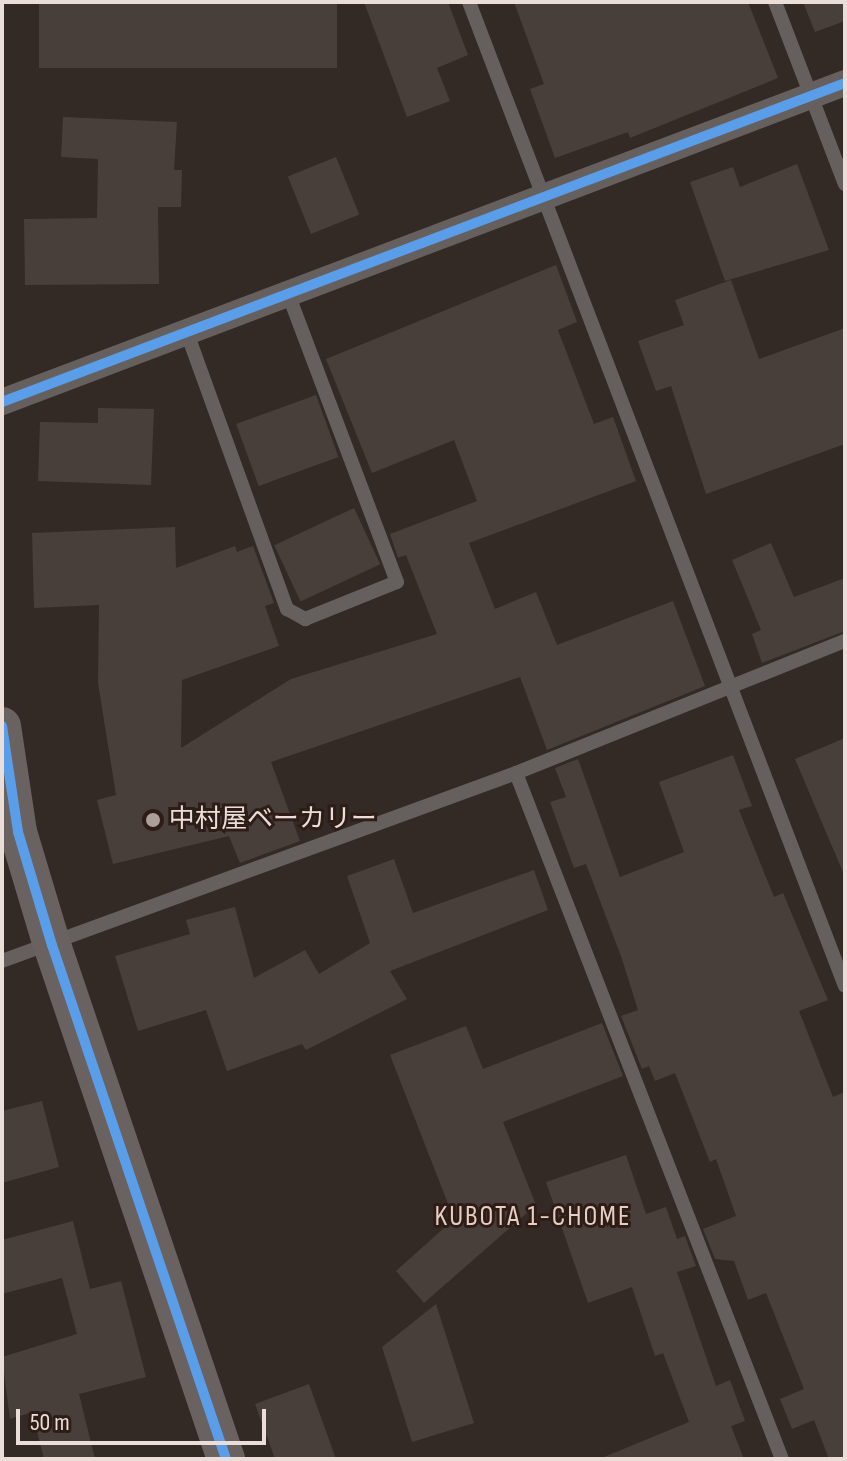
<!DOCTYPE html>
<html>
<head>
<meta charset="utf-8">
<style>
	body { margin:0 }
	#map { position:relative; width:847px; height:1461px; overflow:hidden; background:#332925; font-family:"Sofia Sans Condensed","Noto Sans JP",sans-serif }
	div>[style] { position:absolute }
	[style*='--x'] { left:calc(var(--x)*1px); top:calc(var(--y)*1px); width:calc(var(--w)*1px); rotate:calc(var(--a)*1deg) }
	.building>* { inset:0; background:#483f3b; transform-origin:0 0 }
	.lane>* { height:14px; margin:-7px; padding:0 7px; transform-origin:7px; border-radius:7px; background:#65605e }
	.street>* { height:26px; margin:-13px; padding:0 13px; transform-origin:13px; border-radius:13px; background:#65605e }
	.secondary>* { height:38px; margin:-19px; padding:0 19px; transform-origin:19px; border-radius:19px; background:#696260 }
	.cycleway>* { height:10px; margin:-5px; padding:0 5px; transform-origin:5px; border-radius:5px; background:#5a9eea }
	.dots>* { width:22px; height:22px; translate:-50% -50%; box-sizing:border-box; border:4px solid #2e1d16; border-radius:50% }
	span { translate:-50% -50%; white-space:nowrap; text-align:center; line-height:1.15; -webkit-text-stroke:6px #2e1d16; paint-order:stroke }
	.poi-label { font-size:26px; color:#ebded9 }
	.left { translate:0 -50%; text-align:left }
	.neighbourhood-label { font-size:28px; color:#e6cec3; letter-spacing:2px }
	.frame { position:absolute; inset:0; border:4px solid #ebded9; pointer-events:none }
	.scale { position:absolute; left:16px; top:1409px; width:250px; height:36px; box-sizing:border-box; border:4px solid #ebded9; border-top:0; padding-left:10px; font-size:24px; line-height:28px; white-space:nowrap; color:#ebded9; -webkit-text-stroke:6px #2e1d16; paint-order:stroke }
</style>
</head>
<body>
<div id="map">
	<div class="building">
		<i style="left:39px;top:2px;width:298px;height:66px"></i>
		<i style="clip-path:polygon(364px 2px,448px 2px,468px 55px,437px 68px,450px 101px,407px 117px)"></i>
		<i style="clip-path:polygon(514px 2px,748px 2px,778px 78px,630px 138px,628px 132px,555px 158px,530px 89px,544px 84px)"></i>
		<i style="clip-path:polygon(803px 2px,845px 2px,845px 21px,815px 32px)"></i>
		<i style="clip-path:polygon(63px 117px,177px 122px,174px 170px,182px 170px,181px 207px,158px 207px,159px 284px,25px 285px,24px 219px,97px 218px,98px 159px,61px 157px)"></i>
		<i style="left:336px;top:157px;width:62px;height:52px;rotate:68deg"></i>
		<i style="clip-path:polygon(797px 164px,829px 250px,725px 281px,690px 182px,733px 167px,740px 187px)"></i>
		<i style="clip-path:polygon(556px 265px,577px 322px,558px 330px,594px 424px,613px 417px,636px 481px,469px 543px,495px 609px,536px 592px,557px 645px,673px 601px,705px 686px,547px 750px,520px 677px,271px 762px,300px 841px,240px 863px,229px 836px,113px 864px,97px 800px,116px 795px,98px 683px,99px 605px,34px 608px,32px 533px,175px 527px,176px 568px,235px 546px,237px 552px,253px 546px,274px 603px,265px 606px,279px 646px,182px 680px,181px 748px,291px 679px,437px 634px,406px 555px,398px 558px,390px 534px,477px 501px,454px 440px,372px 473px,326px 359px)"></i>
		<i style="clip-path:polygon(731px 280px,759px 359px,845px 328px,845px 444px,706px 494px,671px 386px,656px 391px,638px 341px,684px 325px,675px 300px)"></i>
		<i style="left:316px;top:395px;width:66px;height:85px;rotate:70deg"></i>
		<i style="clip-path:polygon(98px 408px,154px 409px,151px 485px,38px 481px,40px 422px,98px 423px)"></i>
		<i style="left:354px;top:508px;width:62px;height:88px;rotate:65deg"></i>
		<i style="clip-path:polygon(771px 543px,794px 597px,845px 578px,845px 631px,762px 663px,752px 634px,761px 630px,732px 560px)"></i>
		<i style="clip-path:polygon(845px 738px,845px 877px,795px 759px)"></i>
		<i style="clip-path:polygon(733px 755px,752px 806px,739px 810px,774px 897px,783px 893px,828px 1000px,799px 1011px,833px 1097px,845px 1092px,845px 1459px,829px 1459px,814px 1420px,792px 1429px,780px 1399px,804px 1389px,766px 1293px,748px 1300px,734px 1261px,715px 1259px,703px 1229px,736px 1216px,716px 1159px,710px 1162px,675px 1073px,655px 1081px,649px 1066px,642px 1069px,621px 1016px,638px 1010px,622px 959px,586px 864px,574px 868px,550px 802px,566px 797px,555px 768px,578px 759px,620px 877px,684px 852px,659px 782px)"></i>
		<i style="clip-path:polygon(394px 859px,413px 913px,534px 870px,548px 910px,390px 971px,407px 999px,306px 1050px,302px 1044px,227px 1071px,206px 1010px,138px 1031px,115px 956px,190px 934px,186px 920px,235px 907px,254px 978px,305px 950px,319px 974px,370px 943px,347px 876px)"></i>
		<i style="clip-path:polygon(602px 1023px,623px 1076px,503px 1122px,536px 1205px,424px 1303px,396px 1271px,454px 1219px,390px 1055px,466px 1026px,483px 1069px)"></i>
		<i style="clip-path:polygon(42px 1101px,59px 1167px,2px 1183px,2px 1111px)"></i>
		<i style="clip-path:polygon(626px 1155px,646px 1214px,666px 1207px,677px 1239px,685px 1236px,696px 1266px,677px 1272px,716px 1386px,730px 1380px,745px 1421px,731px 1426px,744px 1459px,599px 1459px,689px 1422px,663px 1353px,655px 1356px,632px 1287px,588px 1303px,546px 1182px)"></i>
		<i style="clip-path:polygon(73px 1221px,90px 1289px,121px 1281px,146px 1377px,79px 1394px,95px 1459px,44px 1459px,32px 1412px,10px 1419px,2px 1357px,77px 1334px,62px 1278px,2px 1294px,2px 1240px)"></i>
		<i style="clip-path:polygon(436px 1304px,474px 1423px,412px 1442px,382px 1347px)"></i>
		<i style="clip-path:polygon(309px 1384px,336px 1459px,275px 1459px,255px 1404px)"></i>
	</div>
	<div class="lane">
		<i style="--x:469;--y:2;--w:1053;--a:69.09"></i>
		<i style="--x:775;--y:2;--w:195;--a:69"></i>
		<i style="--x:187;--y:333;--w:294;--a:70.1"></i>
		<i style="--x:287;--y:609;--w:21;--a:29"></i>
		<i style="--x:305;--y:619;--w:99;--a:-21.9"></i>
		<i style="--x:397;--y:582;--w:308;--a:-110.7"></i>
		<i style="--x:516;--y:773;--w:736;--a:68.81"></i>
		<i style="--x:2;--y:961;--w:547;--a:-20.09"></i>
		<i style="--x:516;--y:773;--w:354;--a:-21.9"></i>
	</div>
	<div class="street">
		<i style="--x:2;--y:402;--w:901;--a:-20.73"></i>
	</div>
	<div class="secondary">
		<i style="--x:2;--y:726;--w:107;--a:81.4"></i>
		<i style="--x:18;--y:832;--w:118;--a:73.3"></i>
		<i style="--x:52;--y:945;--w:543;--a:71.3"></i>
	</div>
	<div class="cycleway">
		<i style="--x:2;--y:402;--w:901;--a:-20.73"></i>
		<i style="--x:2;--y:726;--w:107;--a:81.4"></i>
		<i style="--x:18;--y:832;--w:118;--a:73.3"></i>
		<i style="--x:52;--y:945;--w:543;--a:71.3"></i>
	</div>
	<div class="dots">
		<i style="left:153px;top:820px;background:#ab9f9a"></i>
	</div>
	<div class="poi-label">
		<span class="left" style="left:169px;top:820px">中村屋ベーカリー</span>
	</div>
	<div class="neighbourhood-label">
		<span style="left:533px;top:1217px">KUBOTA 1-CHOME</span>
	</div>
	<div class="frame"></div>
	<div class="scale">50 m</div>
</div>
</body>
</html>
